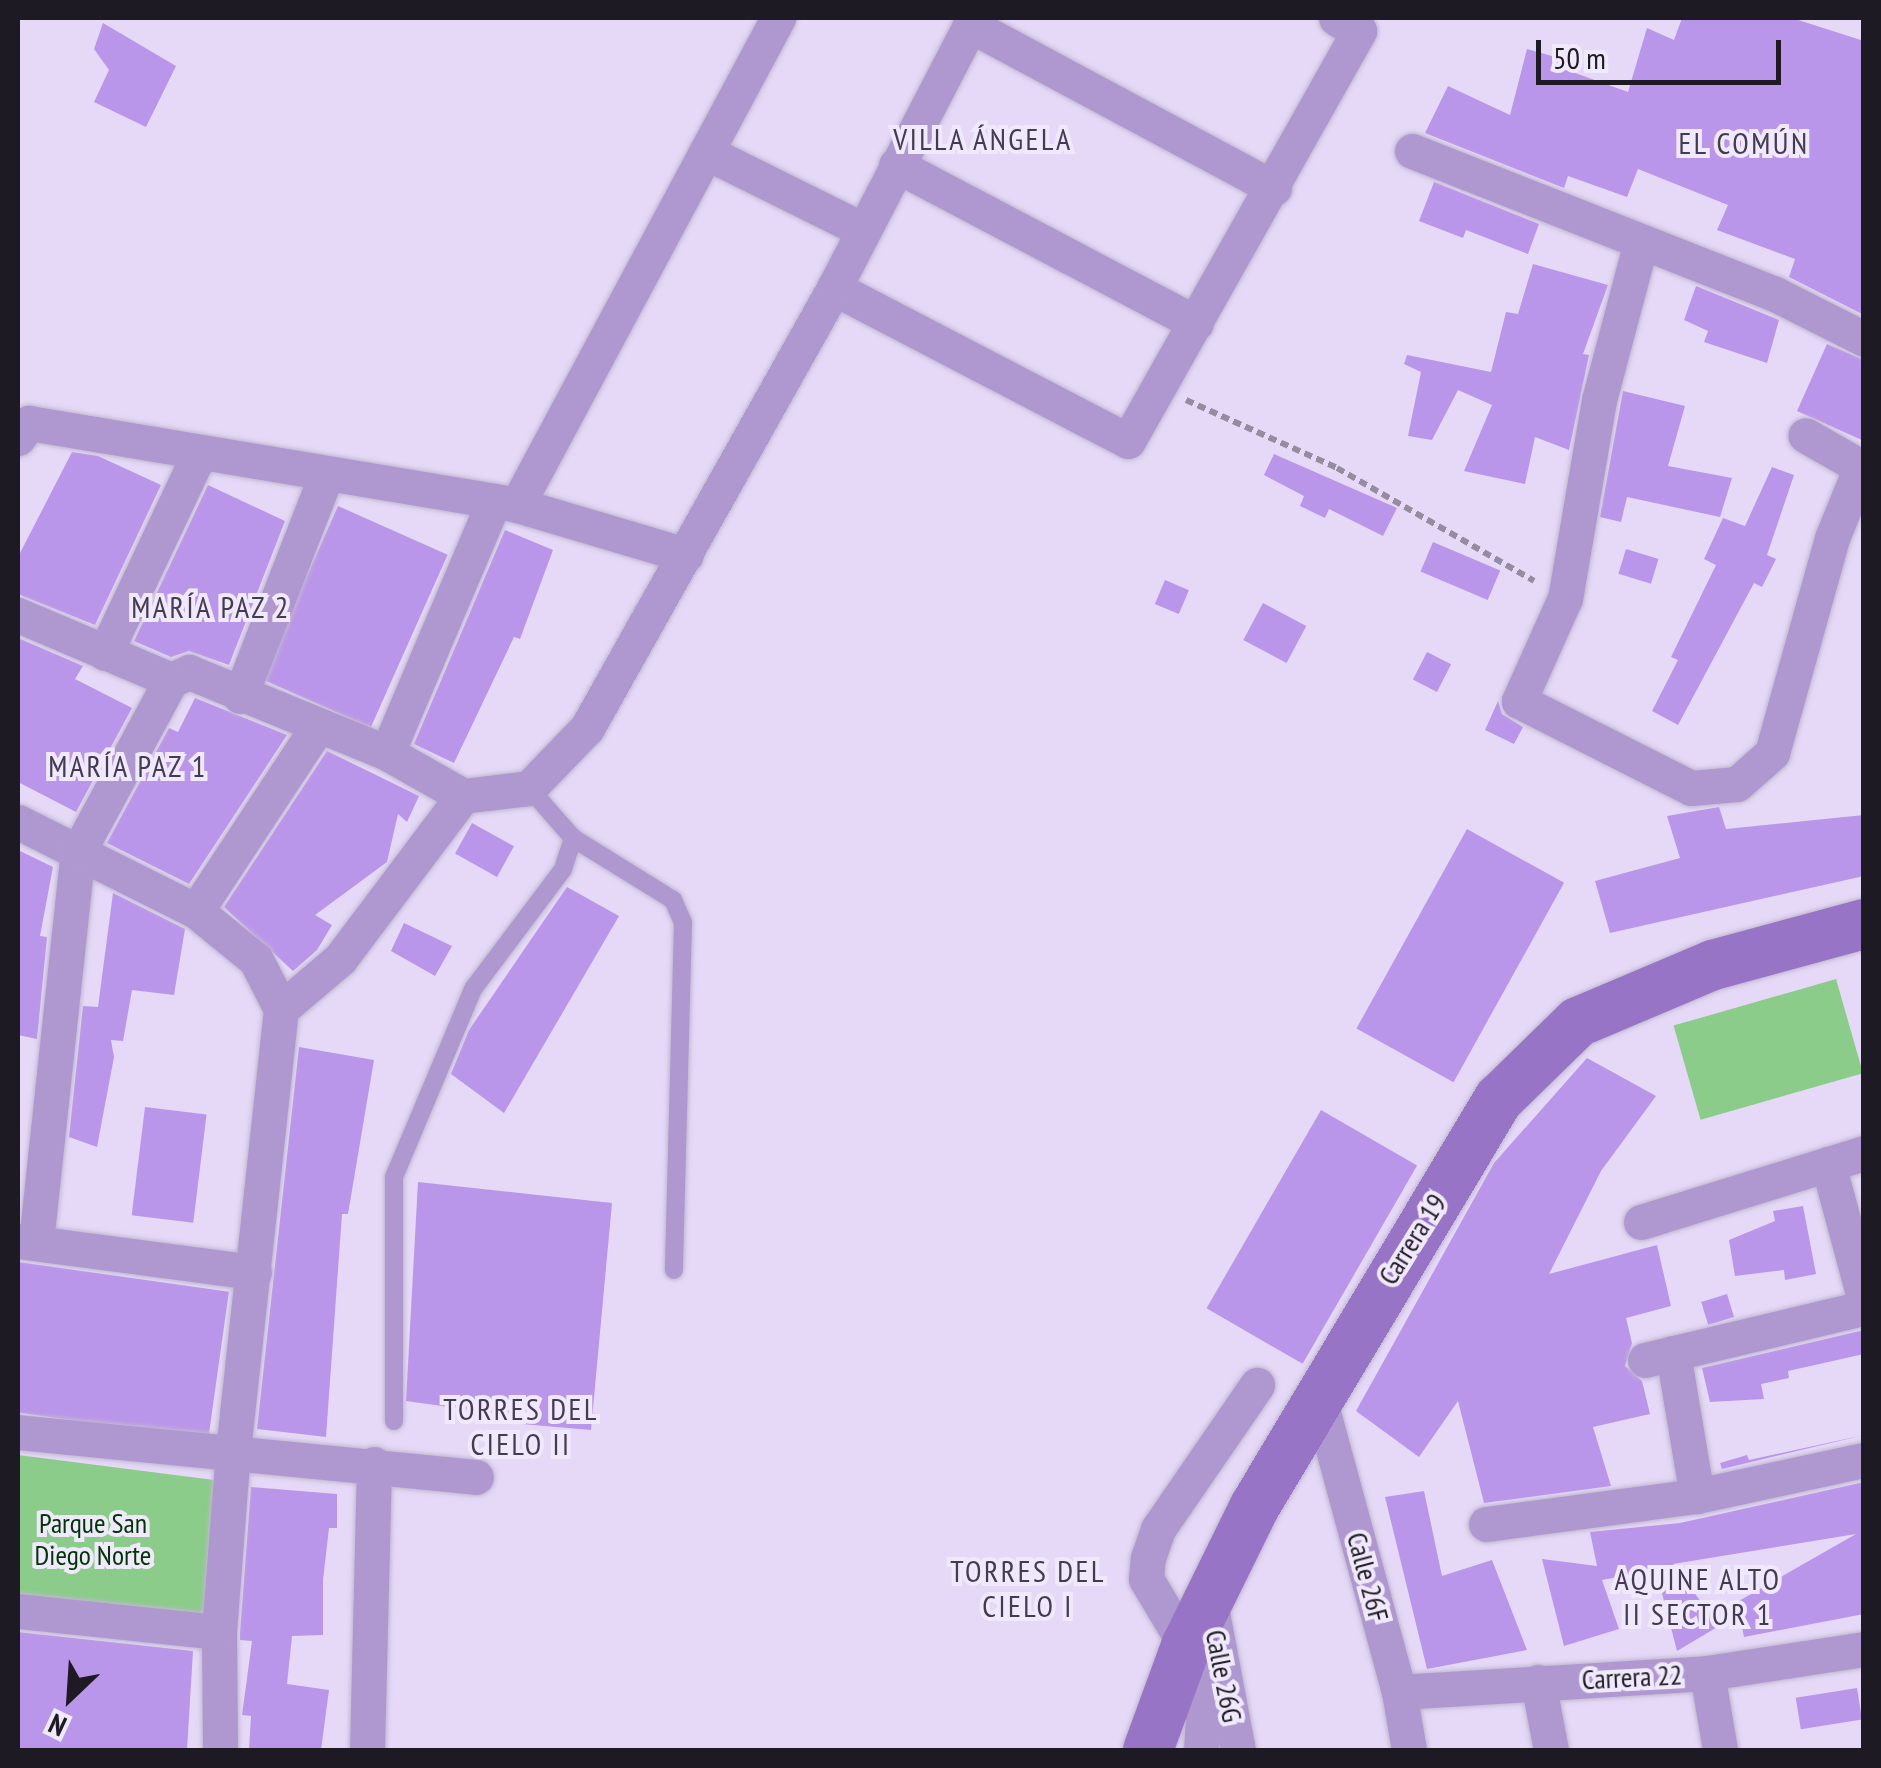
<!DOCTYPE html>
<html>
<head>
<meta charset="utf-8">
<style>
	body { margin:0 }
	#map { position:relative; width:1881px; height:1768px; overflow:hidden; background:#e5d9f7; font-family:"PT Sans Narrow",sans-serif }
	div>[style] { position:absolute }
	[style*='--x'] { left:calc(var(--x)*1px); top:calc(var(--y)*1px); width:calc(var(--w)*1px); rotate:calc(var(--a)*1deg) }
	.green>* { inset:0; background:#8bcc8a; transform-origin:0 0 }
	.building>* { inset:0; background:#ba96ea; transform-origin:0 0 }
	.path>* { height:6px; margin-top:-3px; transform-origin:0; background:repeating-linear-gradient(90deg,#958ca2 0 8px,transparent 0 13px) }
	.roads { filter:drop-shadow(0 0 2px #c1b7d1) drop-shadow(0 0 2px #c1b7d1) }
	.lane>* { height:18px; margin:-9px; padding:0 9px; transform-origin:9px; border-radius:9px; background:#af98d0 }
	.street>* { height:35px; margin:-17.5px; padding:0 17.5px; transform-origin:17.5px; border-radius:17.5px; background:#af98d0 }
	.secondary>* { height:50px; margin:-25px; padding:0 25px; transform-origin:25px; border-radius:25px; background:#9874c6 }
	span { translate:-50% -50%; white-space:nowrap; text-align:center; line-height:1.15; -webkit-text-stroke:8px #f0e9fb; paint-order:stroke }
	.street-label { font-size:28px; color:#1e1a24 }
	.park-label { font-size:28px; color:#003505 }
	.neighbourhood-label { font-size:30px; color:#443a52; letter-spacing:2.5px }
	.frame { position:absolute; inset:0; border:20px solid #1e1a24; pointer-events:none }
	.north { position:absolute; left:20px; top:1648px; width:100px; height:100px; -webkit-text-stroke:8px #f0e9fb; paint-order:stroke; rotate:205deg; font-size:28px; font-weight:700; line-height:40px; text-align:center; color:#1e1a24 }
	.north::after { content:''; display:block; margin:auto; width:35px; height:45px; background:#1e1a24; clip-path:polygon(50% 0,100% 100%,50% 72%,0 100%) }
	.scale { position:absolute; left:1536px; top:40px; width:245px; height:45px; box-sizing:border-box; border:5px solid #1e1a24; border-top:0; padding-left:12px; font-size:30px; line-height:35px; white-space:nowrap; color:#1e1a24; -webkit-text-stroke:8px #f0e9fb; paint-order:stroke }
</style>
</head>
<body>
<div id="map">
	<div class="green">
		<i style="left:1836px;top:979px;width:98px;height:169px;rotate:74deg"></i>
		<i style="clip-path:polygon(18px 1455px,214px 1480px,214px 1626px,18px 1606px)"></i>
	</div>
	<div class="building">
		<i style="clip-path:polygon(1682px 18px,1792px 18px,1864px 41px,1864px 315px,1789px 277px,1795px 259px,1717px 230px,1728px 205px,1638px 169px,1627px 197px,1568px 176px,1564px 188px,1425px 133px,1448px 86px,1510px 115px,1527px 49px,1566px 60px,1564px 69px,1628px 92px,1647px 28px,1674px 40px)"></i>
		<i style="clip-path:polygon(103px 23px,176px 66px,146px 127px,94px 102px,109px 70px,94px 49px)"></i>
		<i style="clip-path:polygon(1434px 182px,1539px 224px,1528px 254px,1466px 230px,1463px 238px,1419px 221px)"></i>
		<i style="clip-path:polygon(1533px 264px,1608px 285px,1583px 354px,1589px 355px,1569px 450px,1535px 437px,1525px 484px,1464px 471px,1492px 405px,1458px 390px,1432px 440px,1408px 436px,1421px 372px,1404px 364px,1407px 355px,1491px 372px,1506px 312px,1518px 314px)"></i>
		<i style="clip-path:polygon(1696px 286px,1779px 320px,1767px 363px,1704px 342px,1708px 331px,1684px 320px)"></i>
		<i style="clip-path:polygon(1827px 344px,1864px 360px,1864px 441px,1797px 411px)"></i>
		<i style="clip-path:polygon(1623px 391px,1685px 406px,1668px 466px,1732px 478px,1720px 517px,1627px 497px,1621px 522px,1600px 517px)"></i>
		<i style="clip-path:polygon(72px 452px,98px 456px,161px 485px,95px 625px,18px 594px,18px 557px)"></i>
		<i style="clip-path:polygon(1274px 454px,1397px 508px,1383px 536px,1329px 509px,1325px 518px,1300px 506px,1304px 496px,1264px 475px)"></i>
		<i style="clip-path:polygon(1772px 467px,1794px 475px,1767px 555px,1776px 559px,1762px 587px,1754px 583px,1678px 725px,1652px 711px,1678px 660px,1671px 657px,1716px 565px,1704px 559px,1723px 518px,1745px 526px)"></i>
		<i style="clip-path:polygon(208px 485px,285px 521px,229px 665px,189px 651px,171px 657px,134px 641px)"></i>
		<i style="left:338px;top:506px;width:120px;height:189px;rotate:24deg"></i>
		<i style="clip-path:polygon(505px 530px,553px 550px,520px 639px,514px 637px,454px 763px,414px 744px)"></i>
		<i style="left:1433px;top:542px;width:73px;height:32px;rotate:23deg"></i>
		<i style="left:1626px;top:549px;width:34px;height:26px;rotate:17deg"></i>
		<i style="left:1165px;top:580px;width:26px;height:26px;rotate:23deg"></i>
		<i style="left:1263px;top:603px;width:49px;height:42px;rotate:28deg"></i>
		<i style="clip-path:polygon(18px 638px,83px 666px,75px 679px,132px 708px,76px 812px,18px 782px)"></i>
		<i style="left:1427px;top:652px;width:27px;height:31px;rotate:27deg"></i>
		<i style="clip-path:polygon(195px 698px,287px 735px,189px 884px,107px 843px,169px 728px,178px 732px)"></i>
		<i style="clip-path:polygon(1498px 701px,1502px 714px,1523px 727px,1514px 744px,1485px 730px)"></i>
		<i style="clip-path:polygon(327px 751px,419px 796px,407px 822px,398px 814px,387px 862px,315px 915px,332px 925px,317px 950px,293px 971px,224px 907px)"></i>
		<i style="clip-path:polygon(1719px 807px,1726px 829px,1864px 815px,1864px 876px,1610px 933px,1595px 881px,1680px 858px,1667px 816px)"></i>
		<i style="left:472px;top:823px;width:48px;height:35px;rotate:29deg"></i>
		<i style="left:1467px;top:829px;width:111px;height:228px;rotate:29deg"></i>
		<i style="clip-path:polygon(18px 850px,53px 867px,40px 936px,47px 937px,37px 1039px,18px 1035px)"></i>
		<i style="clip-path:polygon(567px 887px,619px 916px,504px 1113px,451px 1074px,469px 1030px)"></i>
		<i style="clip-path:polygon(113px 893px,185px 929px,174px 995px,132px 990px,123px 1041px,111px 1040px,114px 1057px,97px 1147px,69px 1137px,83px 1006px,98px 1007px)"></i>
		<i style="clip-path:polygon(404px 923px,452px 946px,435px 976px,391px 951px)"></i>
		<i style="clip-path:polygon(299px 1047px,374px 1060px,348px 1214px,342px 1214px,326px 1437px,257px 1429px)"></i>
		<i style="clip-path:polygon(1587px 1058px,1656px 1096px,1601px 1171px,1549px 1274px,1657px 1245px,1671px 1306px,1626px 1318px,1632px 1343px,1625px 1366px,1642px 1381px,1650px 1414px,1593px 1427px,1611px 1486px,1484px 1503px,1458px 1401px,1419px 1457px,1356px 1411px,1494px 1163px)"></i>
		<i style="left:145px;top:1107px;width:62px;height:109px;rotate:7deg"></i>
		<i style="left:1321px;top:1110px;width:111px;height:229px;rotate:30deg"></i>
		<i style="clip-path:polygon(418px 1182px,612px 1203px,591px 1430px,499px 1422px,500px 1414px,406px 1401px)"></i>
		<i style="clip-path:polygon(1803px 1206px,1816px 1274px,1785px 1280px,1784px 1270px,1735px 1276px,1729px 1240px,1775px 1221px,1773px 1211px)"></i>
		<i style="left:18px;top:1262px;width:213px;height:149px;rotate:8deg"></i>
		<i style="left:1727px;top:1294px;width:24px;height:27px;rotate:73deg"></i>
		<i style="clip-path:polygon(1864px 1330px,1864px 1354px,1788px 1371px,1789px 1378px,1761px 1384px,1764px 1399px,1710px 1402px,1702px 1368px)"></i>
		<i style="clip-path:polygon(1864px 1435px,1722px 1469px,1720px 1463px,1747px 1455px,1749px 1460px)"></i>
		<i style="clip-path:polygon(1864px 1482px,1864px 1614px,1744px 1637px,1737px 1602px,1856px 1534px,1673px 1564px,1719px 1626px,1677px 1651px,1656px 1570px,1602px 1580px,1619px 1629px,1564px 1646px,1542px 1559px,1597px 1566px,1590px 1532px,1680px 1523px)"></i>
		<i style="clip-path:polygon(251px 1487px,337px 1494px,337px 1528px,329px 1528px,323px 1580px,323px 1635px,292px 1636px,287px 1684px,329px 1690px,321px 1750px,249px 1750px,251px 1716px,242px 1715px,252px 1641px,240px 1640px,240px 1633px)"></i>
		<i style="clip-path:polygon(1424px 1491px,1442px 1576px,1492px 1560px,1527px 1650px,1427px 1669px,1385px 1497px)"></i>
		<i style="clip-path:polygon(18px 1632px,193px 1651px,187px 1750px,18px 1750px)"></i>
		<i style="left:1857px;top:1688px;width:32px;height:62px;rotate:81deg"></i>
	</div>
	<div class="path">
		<i style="--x:1186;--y:400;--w:166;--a:24.2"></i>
		<i style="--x:1337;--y:468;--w:227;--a:29.8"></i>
	</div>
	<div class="roads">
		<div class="lane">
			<i style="--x:573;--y:838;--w:118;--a:31.8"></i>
			<i style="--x:673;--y:900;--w:24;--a:66"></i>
			<i style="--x:683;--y:922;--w:348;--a:91.5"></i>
			<i style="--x:394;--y:1421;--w:244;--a:-90"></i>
			<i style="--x:394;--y:1177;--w:204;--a:-67.2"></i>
			<i style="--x:473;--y:989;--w:150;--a:-53.1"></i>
			<i style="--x:563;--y:869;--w:33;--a:-72"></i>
			<i style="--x:573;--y:838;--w:67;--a:-131.3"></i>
		</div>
		<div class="street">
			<i style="--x:970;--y:25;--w:345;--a:28.2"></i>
			<i style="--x:1412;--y:151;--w:390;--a:21.5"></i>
			<i style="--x:1775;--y:294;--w:100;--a:26.8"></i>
			<i style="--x:706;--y:152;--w:173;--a:26.4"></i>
			<i style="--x:896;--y:165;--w:339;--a:27.8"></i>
			<i style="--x:1641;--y:242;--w:163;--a:104.9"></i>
			<i style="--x:1599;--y:400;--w:201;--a:99.7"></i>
			<i style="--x:1565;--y:598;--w:113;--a:114.1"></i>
			<i style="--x:1519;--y:701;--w:193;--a:26.8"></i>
			<i style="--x:1691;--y:788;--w:46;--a:-5"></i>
			<i style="--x:1737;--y:784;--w:47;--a:-41.5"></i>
			<i style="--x:1772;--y:753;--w:223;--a:-74.4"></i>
			<i style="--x:1832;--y:538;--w:77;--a:-67.8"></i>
			<i style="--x:1861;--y:467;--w:64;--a:-150.3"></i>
			<i style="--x:834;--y:288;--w:331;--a:27.5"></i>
			<i style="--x:1128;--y:441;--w:471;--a:-60.6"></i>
			<i style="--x:1359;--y:31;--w:26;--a:-151"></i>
			<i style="--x:18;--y:438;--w:19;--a:-54"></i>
			<i style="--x:29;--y:423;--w:495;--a:9.5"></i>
			<i style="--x:517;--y:505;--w:176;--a:16.5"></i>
			<i style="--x:517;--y:505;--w:553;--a:-61.81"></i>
			<i style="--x:18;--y:615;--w:166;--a:23"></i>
			<i style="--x:171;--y:680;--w:20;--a:-24"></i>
			<i style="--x:189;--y:672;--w:214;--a:22.2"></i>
			<i style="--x:387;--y:753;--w:87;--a:29.5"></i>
			<i style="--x:105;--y:653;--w:222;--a:-64.7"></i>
			<i style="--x:240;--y:696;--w:239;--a:-68.7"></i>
			<i style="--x:387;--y:753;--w:274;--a:-67"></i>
			<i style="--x:18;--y:822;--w:199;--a:26.6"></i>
			<i style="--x:196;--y:911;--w:77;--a:39.2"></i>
			<i style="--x:256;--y:960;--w:55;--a:63"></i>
			<i style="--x:281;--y:1009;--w:444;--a:96.2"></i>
			<i style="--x:233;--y:1450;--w:183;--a:94.4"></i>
			<i style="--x:219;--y:1632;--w:118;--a:89.5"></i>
			<i style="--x:196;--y:911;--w:222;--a:-56.6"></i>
			<i style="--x:281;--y:1009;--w:77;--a:-40.3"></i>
			<i style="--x:340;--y:959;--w:204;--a:-53"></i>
			<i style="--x:463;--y:796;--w:66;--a:-6.9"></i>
			<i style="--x:529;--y:788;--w:83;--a:-46"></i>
			<i style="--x:587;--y:728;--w:505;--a:-60.69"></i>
			<i style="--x:834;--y:288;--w:304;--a:-62.6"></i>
			<i style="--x:1828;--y:1164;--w:138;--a:74.9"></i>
			<i style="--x:1641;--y:1222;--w:233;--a:-17.2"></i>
			<i style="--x:18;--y:1241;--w:238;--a:7.5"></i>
			<i style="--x:36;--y:1242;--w:392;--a:-83.9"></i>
			<i style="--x:78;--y:852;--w:196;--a:-61.6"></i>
			<i style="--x:1673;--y:1353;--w:145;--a:80.5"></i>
			<i style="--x:1697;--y:1496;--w:171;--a:-12.2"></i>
			<i style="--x:1645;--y:1360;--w:225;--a:-13.4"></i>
			<i style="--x:1321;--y:1405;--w:297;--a:74.8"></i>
			<i style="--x:1399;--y:1692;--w:59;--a:80.2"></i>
			<i style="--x:18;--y:1432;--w:460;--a:5.6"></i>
			<i style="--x:1486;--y:1524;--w:213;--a:-7.6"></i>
			<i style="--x:1210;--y:1602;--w:151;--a:79.3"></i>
			<i style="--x:18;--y:1611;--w:202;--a:6"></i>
			<i style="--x:1186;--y:1646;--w:78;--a:-120.8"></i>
			<i style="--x:1146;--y:1579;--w:21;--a:-85"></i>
			<i style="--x:1148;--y:1558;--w:31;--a:-71"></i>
			<i style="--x:1158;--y:1529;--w:175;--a:-55.5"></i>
			<i style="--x:1707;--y:1673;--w:78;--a:80.4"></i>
			<i style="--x:1538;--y:1682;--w:69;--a:79.2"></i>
			<i style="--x:1399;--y:1692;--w:309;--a:-3.5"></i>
			<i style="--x:1707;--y:1673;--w:159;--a:-8.7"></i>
			<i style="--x:367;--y:1750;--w:286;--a:-88.6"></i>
			<i style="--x:1201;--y:1750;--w:92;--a:-86.3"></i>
		</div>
		<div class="secondary">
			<i style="--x:1148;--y:1750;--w:111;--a:-69.9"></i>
			<i style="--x:1186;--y:1646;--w:156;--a:-63.8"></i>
			<i style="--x:1255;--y:1506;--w:475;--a:-59.1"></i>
			<i style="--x:1499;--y:1099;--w:110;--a:-44.3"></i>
			<i style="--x:1578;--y:1022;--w:147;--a:-22.9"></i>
			<i style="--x:1713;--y:965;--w:156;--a:-15.2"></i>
		</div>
	</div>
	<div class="street-label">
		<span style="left:1412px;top:1239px;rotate:-58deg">Carrera 19</span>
		<span style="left:1368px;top:1577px;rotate:75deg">Calle 26F</span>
		<span style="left:1224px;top:1676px;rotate:79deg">Calle 26G</span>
		<span style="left:1632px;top:1677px;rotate:-3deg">Carrera 22</span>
	</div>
	<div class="park-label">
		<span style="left:93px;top:1539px">Parque San<br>Diego Norte</span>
	</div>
	<div class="neighbourhood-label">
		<span style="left:983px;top:139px">VILLA ÁNGELA</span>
		<span style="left:1744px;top:143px">EL COMÚN</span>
		<span style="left:211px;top:607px">MARÍA PAZ 2</span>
		<span style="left:128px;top:766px">MARÍA PAZ 1</span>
		<span style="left:521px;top:1426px">TORRES DEL<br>CIELO II</span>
		<span style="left:1028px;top:1588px">TORRES DEL<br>CIELO I</span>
		<span style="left:1698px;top:1596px">AQUINE ALTO<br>II SECTOR 1</span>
	</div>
	<div class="frame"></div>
	<div class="north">N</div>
	<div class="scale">50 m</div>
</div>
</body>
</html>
